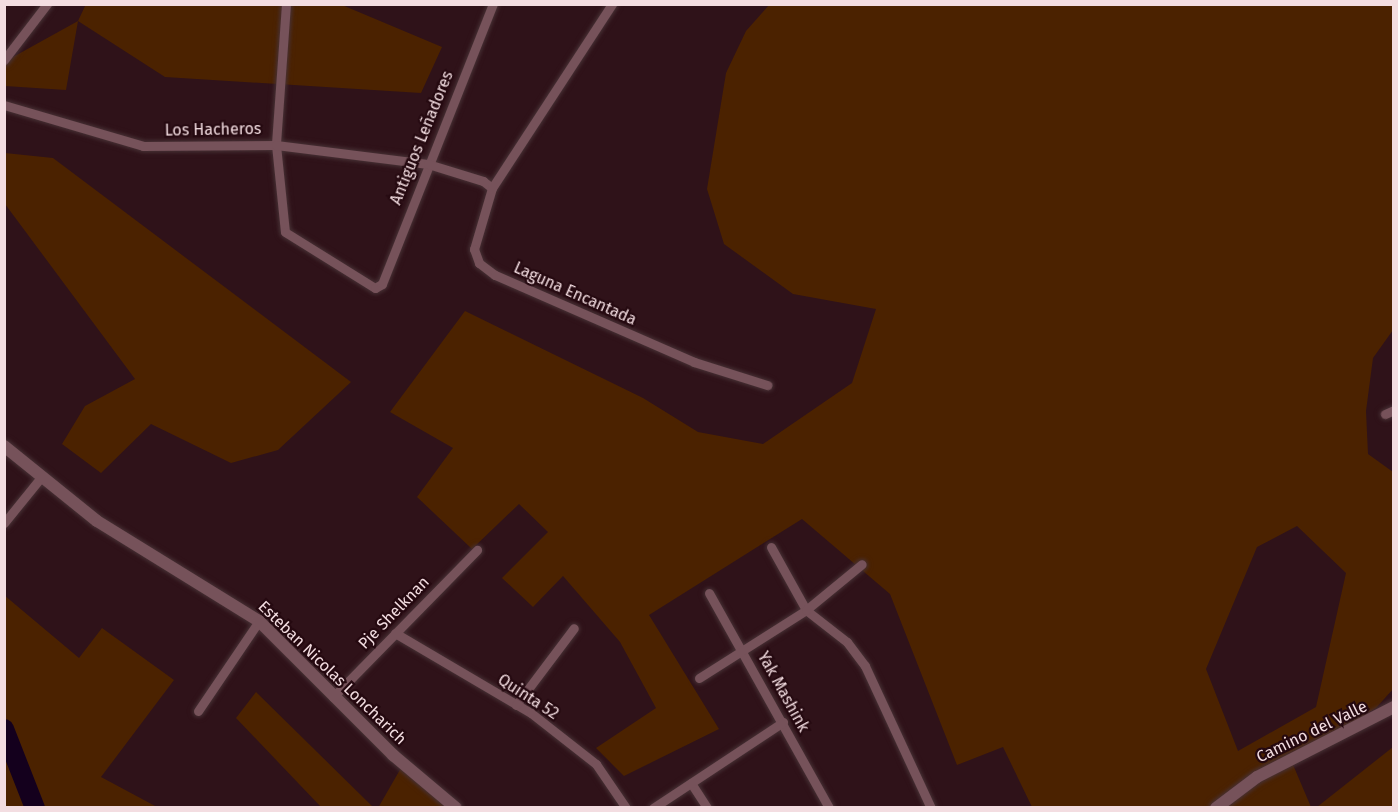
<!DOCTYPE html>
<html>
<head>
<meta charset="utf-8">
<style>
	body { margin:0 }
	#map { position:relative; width:1398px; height:812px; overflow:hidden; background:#2f1219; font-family:"Fira Sans",sans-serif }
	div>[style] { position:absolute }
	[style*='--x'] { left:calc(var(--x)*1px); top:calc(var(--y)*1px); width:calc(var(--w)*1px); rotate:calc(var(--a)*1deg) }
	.green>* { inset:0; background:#4b2200 }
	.river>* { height:20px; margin:-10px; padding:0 10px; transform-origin:10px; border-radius:10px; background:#14001d }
	.roads { filter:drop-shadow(0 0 2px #473135) drop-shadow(0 0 2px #473135) }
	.minor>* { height:9px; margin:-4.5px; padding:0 4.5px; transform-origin:4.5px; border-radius:4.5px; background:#76525a }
	.tertiary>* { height:12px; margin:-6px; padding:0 6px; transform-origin:6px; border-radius:6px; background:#76525a }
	span { translate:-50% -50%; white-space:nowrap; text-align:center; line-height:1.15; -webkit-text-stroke:4.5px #250910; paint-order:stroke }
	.street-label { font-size:16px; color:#f3dde1 }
	.frame { position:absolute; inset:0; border:6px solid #f3dde1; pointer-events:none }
</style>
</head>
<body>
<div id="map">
	<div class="green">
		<i style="clip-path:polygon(86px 4px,342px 5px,442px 47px,421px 93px,165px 77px,78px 21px,66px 90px,5px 86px,4px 62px,78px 21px)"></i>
		<i style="clip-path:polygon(evenodd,769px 5px,1393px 5px,1393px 330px,1373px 358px,1366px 411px,1368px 454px,1393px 472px,1393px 689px,1376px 708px,1291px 760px,1311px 807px,1032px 807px,1003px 747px,957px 765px,890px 594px,802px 519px,649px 615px,719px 729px,624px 776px,596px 748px,656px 708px,620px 642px,563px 576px,533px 607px,502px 578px,548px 532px,519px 504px,472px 549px,417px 497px,453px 448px,390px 412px,465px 311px,643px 398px,698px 432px,763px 444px,852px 383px,876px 309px,793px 294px,724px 244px,707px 189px,726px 73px,746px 31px,769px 5px,1297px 526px,1346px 573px,1316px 707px,1238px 751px,1206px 669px,1257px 547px,1297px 526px)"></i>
		<i style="clip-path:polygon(5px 153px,53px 158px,351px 382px,278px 450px,231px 463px,151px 424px,101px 473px,62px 444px,85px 406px,135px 379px,5px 204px)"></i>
		<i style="clip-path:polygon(4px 595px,79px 658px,102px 628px,174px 680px,101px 777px,157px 807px,5px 807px)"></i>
		<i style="clip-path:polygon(256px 692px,373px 807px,321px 807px,236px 718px)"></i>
		<i style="clip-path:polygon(1393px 747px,1393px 807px,1317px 807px)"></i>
		<i style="clip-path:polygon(401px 768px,448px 808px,378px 808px)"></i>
	</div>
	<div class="river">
		<i style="--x:4;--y:729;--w:85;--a:68.6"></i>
	</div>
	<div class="roads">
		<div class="minor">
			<i style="--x:286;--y:4;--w:141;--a:94.1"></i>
			<i style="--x:276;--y:145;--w:87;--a:84.1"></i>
			<i style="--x:285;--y:232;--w:106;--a:31.9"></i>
			<i style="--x:375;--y:288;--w:8;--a:-30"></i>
			<i style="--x:382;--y:284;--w:301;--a:-68.4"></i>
			<i style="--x:4;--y:60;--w:71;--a:-52.5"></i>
			<i style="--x:4;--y:105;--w:145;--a:16.4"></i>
			<i style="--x:143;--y:146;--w:133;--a:-0.4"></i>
			<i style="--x:276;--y:145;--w:153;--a:7.1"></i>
			<i style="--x:428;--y:164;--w:58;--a:17.2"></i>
			<i style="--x:483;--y:181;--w:11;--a:38"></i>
			<i style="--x:492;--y:188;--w:64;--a:106.4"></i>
			<i style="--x:474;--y:249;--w:15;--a:70"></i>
			<i style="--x:479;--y:263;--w:20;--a:37"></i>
			<i style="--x:495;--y:275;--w:217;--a:23.6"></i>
			<i style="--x:694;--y:362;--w:77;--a:17.5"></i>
			<i style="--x:492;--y:188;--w:220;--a:-56.9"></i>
			<i style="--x:1385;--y:414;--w:10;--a:-24"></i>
			<i style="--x:4;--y:523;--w:60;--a:-51"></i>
			<i style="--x:771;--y:547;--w:72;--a:60.9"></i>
			<i style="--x:806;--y:610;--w:52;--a:38"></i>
			<i style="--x:847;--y:642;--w:30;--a:53"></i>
			<i style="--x:865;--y:666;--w:157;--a:65.1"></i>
			<i style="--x:709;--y:593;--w:246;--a:60.8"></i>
			<i style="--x:395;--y:633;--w:158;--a:30.5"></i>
			<i style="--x:531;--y:713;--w:83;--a:38.1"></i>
			<i style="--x:596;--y:764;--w:53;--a:55.7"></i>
			<i style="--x:699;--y:678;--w:127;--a:-32.4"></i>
			<i style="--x:806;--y:610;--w:72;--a:-39.4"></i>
			<i style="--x:333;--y:697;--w:206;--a:-45.6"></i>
			<i style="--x:516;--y:705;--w:96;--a:-53"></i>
			<i style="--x:198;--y:711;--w:109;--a:-55.9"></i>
			<i style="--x:691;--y:783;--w:30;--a:57"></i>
			<i style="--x:653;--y:808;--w:156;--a:-33.5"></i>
		</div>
		<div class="tertiary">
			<i style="--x:4;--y:446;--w:119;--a:38.9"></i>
			<i style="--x:97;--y:521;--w:190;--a:31.7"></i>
			<i style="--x:259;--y:621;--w:190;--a:45"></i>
			<i style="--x:393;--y:755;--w:82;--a:40.1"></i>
			<i style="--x:1216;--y:808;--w:51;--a:-37.1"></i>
			<i style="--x:1257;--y:777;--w:154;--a:-27.1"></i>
		</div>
	</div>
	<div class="street-label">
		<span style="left:213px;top:130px;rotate:-1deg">Los Hacheros</span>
		<span style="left:422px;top:138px;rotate:-68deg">Antiguos Leñadores</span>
		<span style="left:575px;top:294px;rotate:24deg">Laguna Encantada</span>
		<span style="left:394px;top:613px;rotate:-46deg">Pje Shelknan</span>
		<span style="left:332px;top:673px;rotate:44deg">Esteban Nicolas Loncharich</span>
		<span style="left:783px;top:692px;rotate:61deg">Yak Mashink</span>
		<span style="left:528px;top:697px;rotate:33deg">Quinta 52</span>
		<span style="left:1312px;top:732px;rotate:-26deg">Camino del Valle</span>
	</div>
	<div class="frame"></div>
</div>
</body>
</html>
